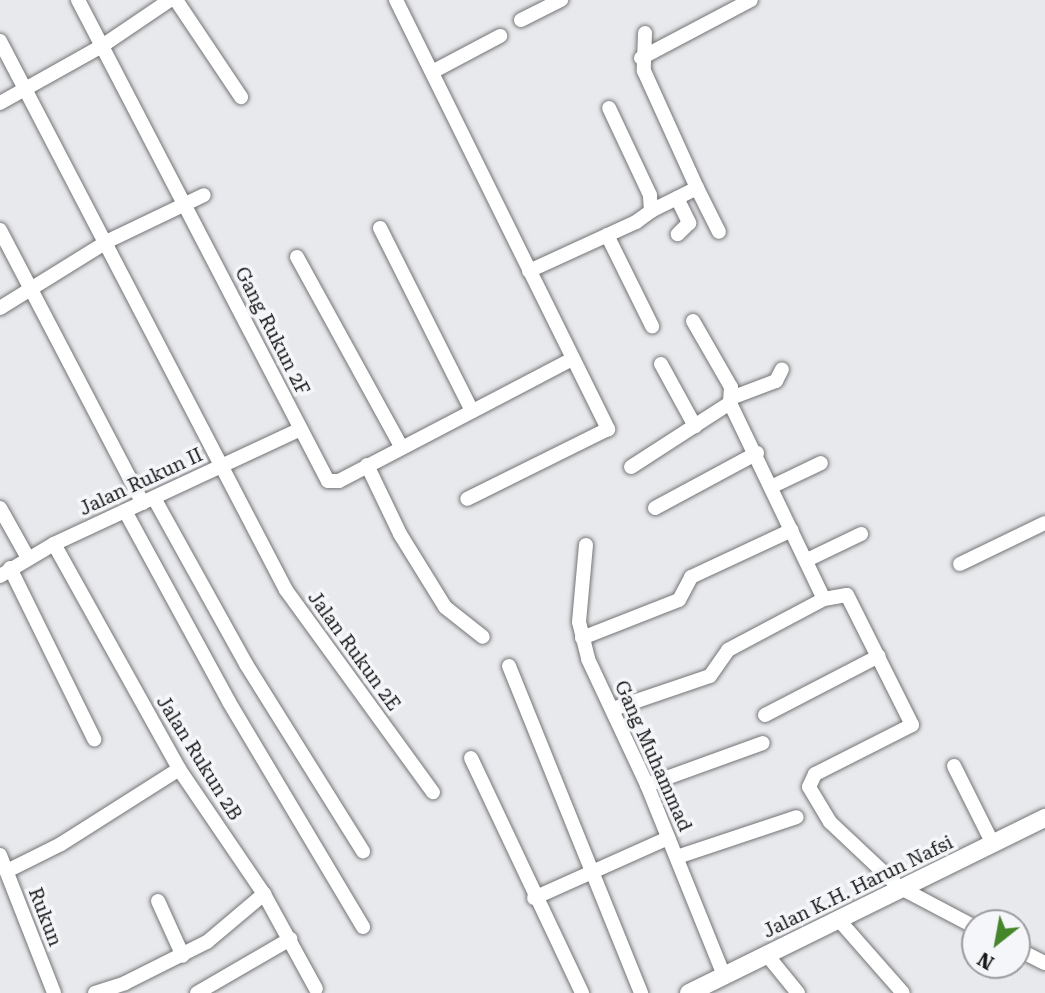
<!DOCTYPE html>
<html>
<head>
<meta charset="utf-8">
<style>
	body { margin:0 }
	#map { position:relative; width:1045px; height:993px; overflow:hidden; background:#e8e9ec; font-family:"Roboto Serif",serif }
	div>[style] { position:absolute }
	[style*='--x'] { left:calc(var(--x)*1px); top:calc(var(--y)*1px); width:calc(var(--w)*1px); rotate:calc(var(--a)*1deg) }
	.roads { filter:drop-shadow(0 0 2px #737476) drop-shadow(0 0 2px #737476) }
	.minor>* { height:14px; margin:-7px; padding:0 7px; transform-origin:7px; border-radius:7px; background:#fff }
	.major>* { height:18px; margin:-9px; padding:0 9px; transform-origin:9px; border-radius:9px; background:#fff }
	span { translate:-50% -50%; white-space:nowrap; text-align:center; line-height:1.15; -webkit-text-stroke:7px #f5f6f9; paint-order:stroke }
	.street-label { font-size:19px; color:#181819 }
	.north { position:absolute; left:961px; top:909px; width:70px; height:70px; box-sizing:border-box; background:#f5f6f9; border:2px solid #9d9d9f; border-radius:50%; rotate:211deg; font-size:19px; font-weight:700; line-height:28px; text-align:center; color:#181819 }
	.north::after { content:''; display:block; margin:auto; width:24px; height:32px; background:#448629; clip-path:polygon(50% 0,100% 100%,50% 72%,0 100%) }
</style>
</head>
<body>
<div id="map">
	<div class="roads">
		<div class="minor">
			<i style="--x:78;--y:0;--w:542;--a:62.54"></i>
			<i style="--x:328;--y:481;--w:11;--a:0"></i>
			<i style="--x:339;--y:481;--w:263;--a:-27.6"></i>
			<i style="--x:176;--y:0;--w:117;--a:56.2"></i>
			<i style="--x:396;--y:0;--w:479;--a:63.7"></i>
			<i style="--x:608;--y:429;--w:157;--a:153.6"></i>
			<i style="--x:521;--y:20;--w:45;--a:-26.6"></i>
			<i style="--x:645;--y:33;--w:38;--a:92"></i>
			<i style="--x:644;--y:71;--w:128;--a:65.6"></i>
			<i style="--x:697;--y:188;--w:51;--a:153.4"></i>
			<i style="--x:0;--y:41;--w:619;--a:62.48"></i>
			<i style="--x:286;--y:590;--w:250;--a:54"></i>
			<i style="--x:641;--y:58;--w:124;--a:-27.8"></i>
			<i style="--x:434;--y:71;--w:75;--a:-27.9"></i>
			<i style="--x:0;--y:103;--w:117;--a:-29.2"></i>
			<i style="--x:102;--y:46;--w:82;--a:-34.1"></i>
			<i style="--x:697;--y:188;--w:49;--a:63.4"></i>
			<i style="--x:677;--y:198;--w:28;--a:64"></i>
			<i style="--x:689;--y:223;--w:16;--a:135"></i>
			<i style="--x:380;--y:228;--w:205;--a:63.3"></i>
			<i style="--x:0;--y:230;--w:308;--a:62.4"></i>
			<i style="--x:607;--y:235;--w:102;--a:63.7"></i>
			<i style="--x:297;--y:257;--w:216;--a:61.2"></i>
			<i style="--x:529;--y:271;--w:118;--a:-24.6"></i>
			<i style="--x:636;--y:222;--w:19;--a:-36"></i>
			<i style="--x:651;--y:211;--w:16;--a:-94"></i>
			<i style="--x:650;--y:195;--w:96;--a:-115.2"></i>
			<i style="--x:0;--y:308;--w:127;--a:-31.8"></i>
			<i style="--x:108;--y:241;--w:106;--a:-25.6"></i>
			<i style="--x:693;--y:321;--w:76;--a:60.1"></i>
			<i style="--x:731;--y:387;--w:16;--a:94"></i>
			<i style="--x:730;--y:403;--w:217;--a:64.4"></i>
			<i style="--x:661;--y:364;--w:71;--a:61.3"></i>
			<i style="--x:731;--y:398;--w:48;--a:-20.7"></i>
			<i style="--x:776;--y:381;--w:13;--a:-63"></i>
			<i style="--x:367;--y:465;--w:76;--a:64.4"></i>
			<i style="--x:400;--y:534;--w:86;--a:58.3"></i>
			<i style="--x:445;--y:607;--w:48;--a:38.3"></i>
			<i style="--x:631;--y:467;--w:118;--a:-32.9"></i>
			<i style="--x:773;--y:486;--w:53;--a:-25.6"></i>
			<i style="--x:154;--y:498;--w:190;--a:61"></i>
			<i style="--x:246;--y:664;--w:221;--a:58"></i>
			<i style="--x:0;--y:508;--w:57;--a:60.8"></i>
			<i style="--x:655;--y:508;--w:116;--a:-28.3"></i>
			<i style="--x:125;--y:511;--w:217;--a:61.4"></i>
			<i style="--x:229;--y:702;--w:262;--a:59.2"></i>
			<i style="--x:54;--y:544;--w:257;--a:60.9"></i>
			<i style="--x:179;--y:769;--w:151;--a:55.8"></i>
			<i style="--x:264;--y:894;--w:108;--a:61.3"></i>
			<i style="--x:586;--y:545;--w:77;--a:95.2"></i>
			<i style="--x:579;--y:622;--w:38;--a:76"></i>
			<i style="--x:588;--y:659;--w:139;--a:64.9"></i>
			<i style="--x:647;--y:785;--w:206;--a:68"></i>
			<i style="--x:807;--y:560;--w:60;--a:-25.7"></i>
			<i style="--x:960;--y:564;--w:94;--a:-25.8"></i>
			<i style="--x:10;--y:568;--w:191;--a:63.8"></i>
			<i style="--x:0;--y:576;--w:63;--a:-30.7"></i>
			<i style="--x:54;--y:544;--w:272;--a:-25"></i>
			<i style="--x:582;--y:638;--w:104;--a:-21.4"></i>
			<i style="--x:679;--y:600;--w:26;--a:-62"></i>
			<i style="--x:691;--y:577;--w:111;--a:-25"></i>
			<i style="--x:509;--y:666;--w:353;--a:68"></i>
			<i style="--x:613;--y:709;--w:102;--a:-18.8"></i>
			<i style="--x:710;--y:676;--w:32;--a:-55"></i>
			<i style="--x:728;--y:650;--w:109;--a:-28"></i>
			<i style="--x:824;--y:599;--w:23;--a:-10"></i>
			<i style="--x:847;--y:595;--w:145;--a:63.4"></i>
			<i style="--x:912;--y:725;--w:109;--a:153.2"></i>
			<i style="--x:815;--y:774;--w:14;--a:115"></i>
			<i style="--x:809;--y:787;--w:41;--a:59"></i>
			<i style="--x:830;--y:822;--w:95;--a:43.3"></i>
			<i style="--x:899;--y:887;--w:86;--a:27.8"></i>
			<i style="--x:765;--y:715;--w:128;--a:-27.4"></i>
			<i style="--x:471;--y:758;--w:260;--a:64.7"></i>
			<i style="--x:954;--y:766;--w:87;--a:63.4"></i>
			<i style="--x:647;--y:785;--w:123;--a:-19.9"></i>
			<i style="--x:0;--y:855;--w:148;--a:68.6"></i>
			<i style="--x:677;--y:857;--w:126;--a:-18.4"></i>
			<i style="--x:7;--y:871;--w:60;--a:-26.6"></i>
			<i style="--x:61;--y:844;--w:140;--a:-32.4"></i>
			<i style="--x:534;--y:898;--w:147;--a:-24.1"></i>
			<i style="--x:158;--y:901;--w:60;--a:65.6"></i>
			<i style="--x:838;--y:919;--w:98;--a:48.7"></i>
			<i style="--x:1017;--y:949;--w:31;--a:27"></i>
			<i style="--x:767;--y:955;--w:49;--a:50.8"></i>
			<i style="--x:95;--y:993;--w:32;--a:-18"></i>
			<i style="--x:125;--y:983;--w:92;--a:-26.6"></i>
			<i style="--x:207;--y:942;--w:75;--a:-40.1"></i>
			<i style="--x:197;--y:993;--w:108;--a:-30.1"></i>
		</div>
		<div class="major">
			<i style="--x:689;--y:993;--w:397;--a:-26.2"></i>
		</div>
	</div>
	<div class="street-label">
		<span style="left:272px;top:331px;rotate:63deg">Gang Rukun 2F</span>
		<span style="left:141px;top:482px;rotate:-25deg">Jalan Rukun II</span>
		<span style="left:354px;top:651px;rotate:54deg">Jalan Rukun 2E</span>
		<span style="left:653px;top:756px;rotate:66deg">Gang Muhammad</span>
		<span style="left:199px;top:758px;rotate:58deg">Jalan Rukun 2B</span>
		<span style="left:858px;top:887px;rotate:-26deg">Jalan K.H. Harun Nafsi</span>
		<span style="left:45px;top:917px;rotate:69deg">Rukun</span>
	</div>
	<div class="north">N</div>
</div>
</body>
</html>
